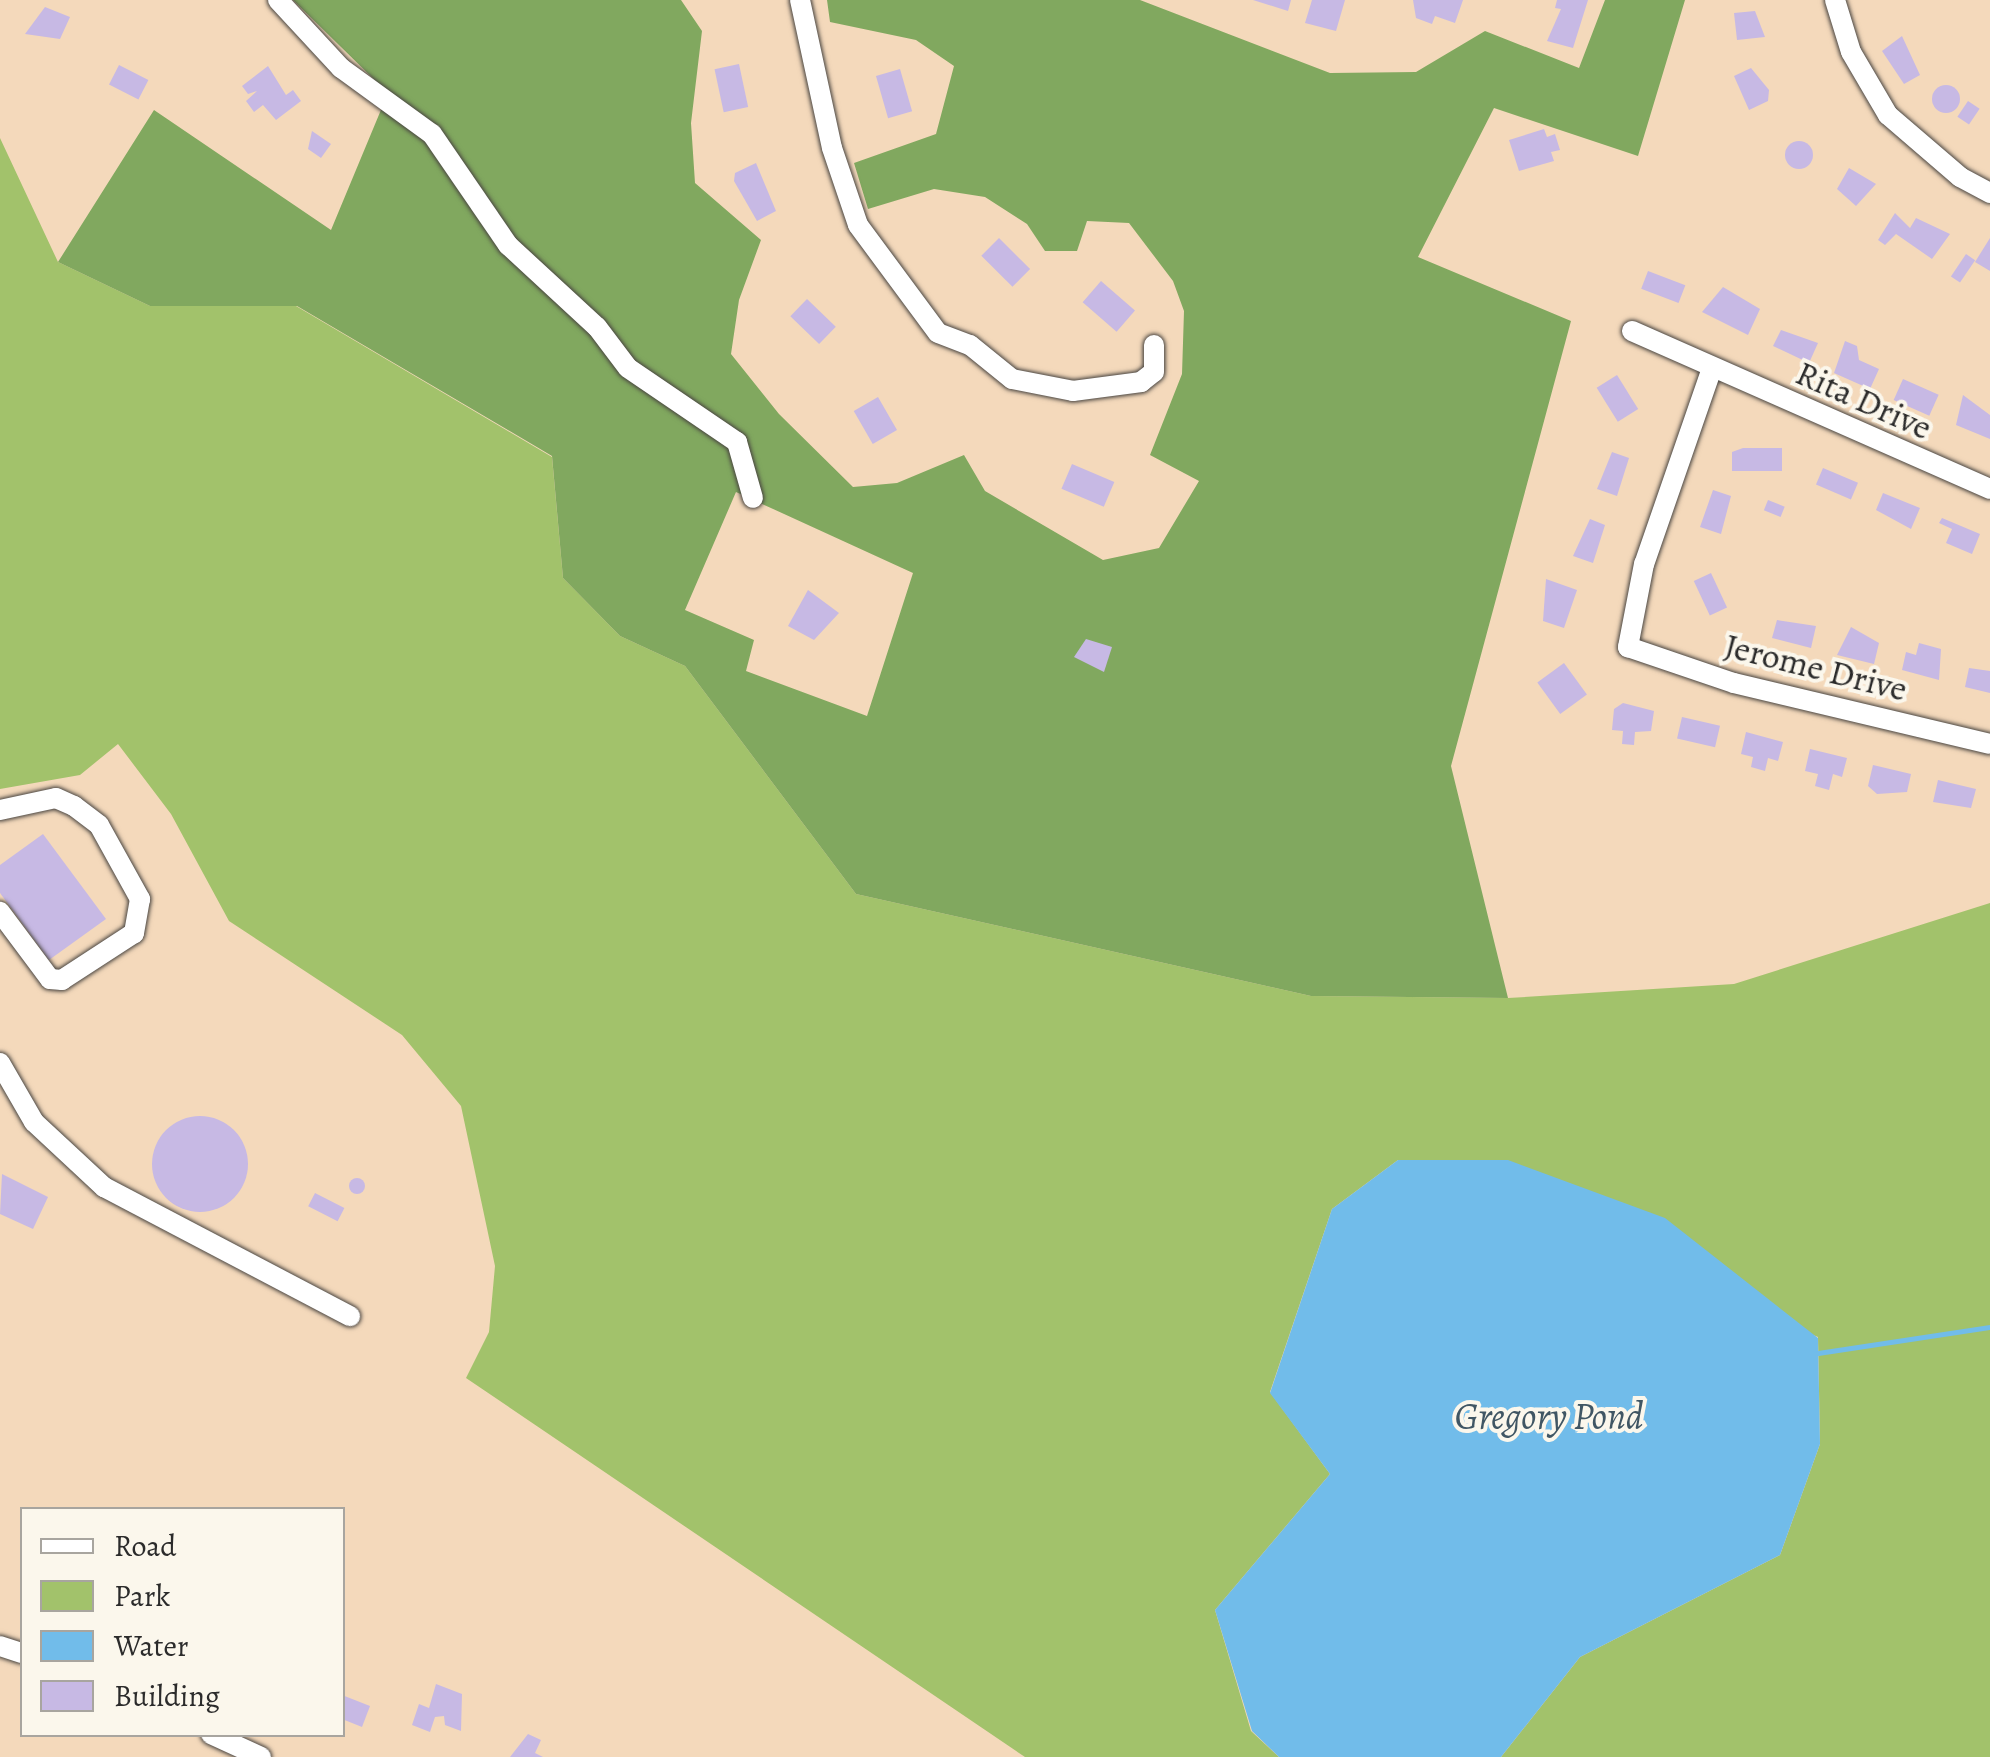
<!DOCTYPE html>
<html>
<head>
<meta charset="utf-8">
<style>
	body { margin:0 }
	#map { position:relative; width:1990px; height:1757px; overflow:hidden; background:#f4d9bb; font-family:Alegreya,serif }
	div>[style] { position:absolute }
	[style*='--x'] { left:calc(var(--x)*1px); top:calc(var(--y)*1px); width:calc(var(--w)*1px); rotate:calc(var(--a)*1deg) }
	.green>* { inset:0; background:#a2c26b }
	.forest>* { inset:0; background:#81a85f }
	.water>* { inset:0; background:#71bcea }
	.stream>* { height:5px; margin:-2.5px; padding:0 2.5px; transform-origin:2.5px; border-radius:2.5px; background:#71bcea }
	.building>* { inset:0; background:#c7b9e4; transform-origin:0 0 }
	.round { border-radius:50% }
	.roads { filter:drop-shadow(0 0 2px #494541) drop-shadow(0 0 2px #494541) }
	.minor>* { height:20px; margin:-10px; padding:0 10px; transform-origin:10px; border-radius:10px; background:#fff }
	span { translate:-50% -50%; white-space:nowrap; text-align:center; line-height:1.15; -webkit-text-stroke:8px #fbf7ec; paint-order:stroke }
	.street-label { font-size:35px; color:#2b2b2b }
	.water-label { font-size:38px; color:#405664; font-style:italic }
	.legend { position:absolute; left:20px; top:1507px; width:325px; height:230px; box-sizing:border-box; background:#fbf7ec; border:2px solid #a8a59f; margin:0; padding:12px 18px; list-style:none; font-size:30px; color:#2b2b2b }
	.legend li { display:flex; align-items:center; gap:20px; height:50px }
	.legend b { width:50px; border:2px solid #a8a59f }
</style>
</head>
<body>
<div id="map">
	<div class="green">
		<i style="clip-path:polygon(0 138px,58px 262px,150px 306px,296px 306px,552px 457px,563px 578px,620px 636px,685px 666px,856px 894px,1311px 996px,1508px 998px,1734px 984px,1990px 903px,1990px 1757px,1501px 1757px,1580px 1657px,1780px 1555px,1820px 1444px,1818px 1337px,1398px 1160px,1332px 1209px,1270px 1392px,1330px 1474px,1215px 1610px,1251px 1731px,1279px 1757px,1025px 1757px,466px 1378px,489px 1332px,495px 1266px,461px 1106px,402px 1035px,229px 921px,171px 814px,118px 744px,80px 775px,0 789px)"></i>
	</div>
	<div class="forest">
		<i style="clip-path:polygon(evenodd,293px 0,681px 0,702px 31px,691px 123px,695px 183px,761px 240px,739px 300px,731px 354px,779px 414px,853px 487px,897px 483px,964px 455px,985px 491px,1103px 560px,1159px 548px,1199px 481px,1150px 455px,1182px 374px,1184px 311px,1173px 281px,1129px 223px,1087px 221px,1077px 251px,1045px 251px,1027px 224px,985px 197px,934px 189px,868px 209px,854px 163px,936px 134px,954px 66px,916px 40px,830px 22px,827px 0,1140px 0,1330px 73px,1416px 72px,1485px 31px,1579px 68px,1605px 0,1685px 0,1638px 156px,1494px 108px,1418px 257px,1571px 321px,1451px 766px,1508px 998px,1311px 996px,856px 894px,685px 666px,620px 636px,563px 578px,552px 456px,297px 306px,150px 306px,58px 262px,154px 110px,331px 230px,388px 93px,293px 0,736px 492px,913px 573px,867px 716px,746px 671px,754px 640px,685px 610px,736px 492px)"></i>
	</div>
	<div class="water">
		<i style="clip-path:polygon(1398px 1160px,1508px 1160px,1665px 1218px,1818px 1338px,1820px 1444px,1780px 1555px,1580px 1657px,1501px 1757px,1279px 1757px,1252px 1731px,1215px 1610px,1330px 1474px,1270px 1393px,1332px 1209px)"></i>
	</div>
	<div class="stream">
		<i style="--x:1818;--y:1353;--w:174;--a:-8.6"></i>
	</div>
	<div class="building">
		<i style="clip-path:polygon(1253px 0,1291px 0,1288px 11px)"></i>
		<i style="clip-path:polygon(1312px 0,1345px 0,1336px 31px,1305px 23px)"></i>
		<i style="clip-path:polygon(1413px 0,1463px 0,1455px 23px,1435px 16px,1432px 24px,1416px 18px)"></i>
		<i style="clip-path:polygon(1557px 0,1588px 0,1573px 48px,1547px 41px,1561px 9px,1555px 8px)"></i>
		<i style="clip-path:polygon(45px 7px,70px 17px,60px 39px,25px 34px)"></i>
		<i style="clip-path:polygon(1755px 11px,1765px 37px,1737px 40px,1734px 13px)"></i>
		<i style="clip-path:polygon(1902px 36px,1920px 75px,1904px 84px,1882px 51px)"></i>
		<i style="left:739px;top:64px;width:44px;height:25px;rotate:78deg"></i>
		<i style="left:119px;top:65px;width:33px;height:22px;rotate:27deg"></i>
		<i style="clip-path:polygon(268px 66px,286px 95px,293px 90px,301px 101px,276px 120px,263px 105px,254px 112px,246px 101px,257px 91px,248px 94px,242px 86px)"></i>
		<i style="clip-path:polygon(1751px 68px,1769px 90px,1768px 101px,1749px 110px,1734px 76px)"></i>
		<i style="left:900px;top:69px;width:44px;height:25px;rotate:74deg"></i>
		<i class="round" style="left:1932px;top:85px;width:28px;height:28px"></i>
		<i style="left:1968px;top:101px;width:14px;height:19px;rotate:34deg"></i>
		<i style="clip-path:polygon(1544px 129px,1547px 137px,1555px 134px,1560px 150px,1551px 152px,1554px 161px,1519px 171px,1509px 140px)"></i>
		<i style="clip-path:polygon(312px 131px,331px 144px,321px 158px,308px 149px)"></i>
		<i class="round" style="left:1785px;top:141px;width:28px;height:28px"></i>
		<i style="clip-path:polygon(756px 163px,776px 211px,757px 221px,734px 181px,735px 173px)"></i>
		<i style="clip-path:polygon(1849px 168px,1876px 184px,1856px 206px,1837px 189px)"></i>
		<i style="clip-path:polygon(1895px 213px,1910px 228px,1916px 218px,1950px 234px,1932px 259px,1896px 234px,1885px 245px,1878px 240px)"></i>
		<i style="left:999px;top:238px;width:44px;height:25px;rotate:45deg"></i>
		<i style="clip-path:polygon(1990px 238px,1990px 271px,1975px 262px)"></i>
		<i style="left:1966px;top:254px;width:11px;height:27px;rotate:34deg"></i>
		<i style="left:1648px;top:271px;width:40px;height:19px;rotate:21deg"></i>
		<i style="left:1101px;top:281px;width:45px;height:28px;rotate:41deg"></i>
		<i style="clip-path:polygon(1723px 287px,1760px 309px,1748px 335px,1702px 312px)"></i>
		<i style="left:807px;top:299px;width:40px;height:24px;rotate:44deg"></i>
		<i style="clip-path:polygon(1781px 330px,1818px 343px,1809px 363px,1773px 346px)"></i>
		<i style="clip-path:polygon(1845px 341px,1857px 346px,1859px 360px,1879px 369px,1870px 389px,1834px 373px)"></i>
		<i style="left:1617px;top:375px;width:40px;height:24px;rotate:58deg"></i>
		<i style="left:1903px;top:379px;width:39px;height:23px;rotate:24deg"></i>
		<i style="clip-path:polygon(1963px 395px,1990px 415px,1990px 439px,1956px 425px)"></i>
		<i style="left:878px;top:397px;width:38px;height:28px;rotate:60deg"></i>
		<i style="clip-path:polygon(1743px 448px,1782px 448px,1782px 471px,1732px 471px,1732px 452px)"></i>
		<i style="clip-path:polygon(1612px 452px,1629px 458px,1617px 496px,1597px 489px)"></i>
		<i style="left:1072px;top:464px;width:46px;height:27px;rotate:23deg"></i>
		<i style="left:1823px;top:468px;width:38px;height:18px;rotate:23deg"></i>
		<i style="clip-path:polygon(1713px 490px,1731px 496px,1721px 534px,1700px 527px)"></i>
		<i style="clip-path:polygon(1883px 493px,1920px 508px,1911px 529px,1876px 510px)"></i>
		<i style="left:1768px;top:500px;width:18px;height:11px;rotate:22deg"></i>
		<i style="clip-path:polygon(1942px 518px,1980px 534px,1972px 554px,1946px 543px,1952px 529px,1939px 523px)"></i>
		<i style="clip-path:polygon(1590px 519px,1605px 525px,1593px 563px,1573px 556px)"></i>
		<i style="left:1711px;top:573px;width:38px;height:19px;rotate:65deg"></i>
		<i style="clip-path:polygon(1546px 579px,1577px 590px,1564px 628px,1543px 621px)"></i>
		<i style="clip-path:polygon(808px 590px,839px 613px,814px 640px,788px 626px)"></i>
		<i style="clip-path:polygon(1777px 620px,1816px 626px,1811px 648px,1772px 638px)"></i>
		<i style="clip-path:polygon(1851px 627px,1879px 643px,1874px 664px,1837px 655px)"></i>
		<i style="clip-path:polygon(1086px 639px,1112px 647px,1104px 672px,1074px 657px)"></i>
		<i style="clip-path:polygon(1919px 643px,1941px 649px,1939px 680px,1902px 670px,1906px 652px,1916px 655px)"></i>
		<i style="left:1564px;top:663px;width:39px;height:33px;rotate:54deg"></i>
		<i style="clip-path:polygon(1969px 668px,1990px 671px,1990px 693px,1965px 687px)"></i>
		<i style="clip-path:polygon(1623px 703px,1654px 711px,1651px 731px,1635px 732px,1634px 745px,1622px 744px,1623px 731px,1612px 730px,1614px 709px)"></i>
		<i style="left:1682px;top:717px;width:39px;height:22px;rotate:13deg"></i>
		<i style="clip-path:polygon(1746px 732px,1783px 742px,1778px 761px,1768px 758px,1765px 771px,1751px 767px,1753px 757px,1741px 754px)"></i>
		<i style="clip-path:polygon(1810px 749px,1847px 758px,1842px 777px,1833px 774px,1829px 790px,1815px 786px,1818px 774px,1805px 771px)"></i>
		<i style="clip-path:polygon(1873px 765px,1911px 774px,1907px 792px,1877px 794px,1868px 786px)"></i>
		<i style="clip-path:polygon(1938px 780px,1976px 789px,1971px 808px,1933px 802px)"></i>
		<i style="clip-path:polygon(43px 834px,106px 919px,49px 960px,0 893px,0 865px)"></i>
		<i class="round" style="left:152px;top:1116px;width:96px;height:96px"></i>
		<i style="clip-path:polygon(2px 1174px,48px 1197px,33px 1229px,0 1214px)"></i>
		<i class="round" style="left:349px;top:1178px;width:16px;height:16px"></i>
		<i style="left:315px;top:1193px;width:33px;height:15px;rotate:27deg"></i>
		<i style="clip-path:polygon(436px 1684px,462px 1694px,461px 1731px,445px 1725px,444px 1716px,435px 1717px,430px 1732px,412px 1725px,419px 1704px,429px 1708px)"></i>
		<i style="clip-path:polygon(342px 1695px,370px 1706px,362px 1727px,342px 1719px)"></i>
		<i style="clip-path:polygon(528px 1734px,541px 1740px,535px 1753px,543px 1757px,510px 1757px)"></i>
	</div>
	<div class="roads">
		<div class="minor">
			<i style="--x:278;--y:0;--w:93;--a:47.2"></i>
			<i style="--x:341;--y:68;--w:112;--a:36"></i>
			<i style="--x:432;--y:134;--w:135;--a:55.6"></i>
			<i style="--x:508;--y:245;--w:121;--a:42.7"></i>
			<i style="--x:597;--y:327;--w:51;--a:52.9"></i>
			<i style="--x:628;--y:368;--w:132;--a:34.2"></i>
			<i style="--x:737;--y:442;--w:58;--a:74.1"></i>
			<i style="--x:800;--y:0;--w:151;--a:77.8"></i>
			<i style="--x:832;--y:148;--w:81;--a:71.3"></i>
			<i style="--x:858;--y:225;--w:134;--a:53.5"></i>
			<i style="--x:938;--y:333;--w:34;--a:21"></i>
			<i style="--x:970;--y:345;--w:54;--a:39"></i>
			<i style="--x:1012;--y:379;--w:62;--a:11.1"></i>
			<i style="--x:1073;--y:391;--w:69;--a:-7.5"></i>
			<i style="--x:1141;--y:382;--w:16;--a:-38"></i>
			<i style="--x:1154;--y:372;--w:27;--a:-90"></i>
			<i style="--x:1835;--y:0;--w:54;--a:72.9"></i>
			<i style="--x:1851;--y:52;--w:73;--a:59.6"></i>
			<i style="--x:1888;--y:115;--w:95;--a:40.7"></i>
			<i style="--x:1960;--y:177;--w:34;--a:28"></i>
			<i style="--x:1632;--y:331;--w:391;--a:23.8"></i>
			<i style="--x:1711;--y:371;--w:204;--a:109.1"></i>
			<i style="--x:1644;--y:564;--w:85;--a:100.9"></i>
			<i style="--x:1628;--y:647;--w:112;--a:18.8"></i>
			<i style="--x:1734;--y:683;--w:263;--a:13.4"></i>
			<i style="--x:0;--y:810;--w:57;--a:-12.1"></i>
			<i style="--x:56;--y:798;--w:20;--a:24"></i>
			<i style="--x:74;--y:806;--w:31;--a:37"></i>
			<i style="--x:99;--y:825;--w:85;--a:61"></i>
			<i style="--x:140;--y:899;--w:35;--a:100"></i>
			<i style="--x:134;--y:933;--w:86;--a:146.9"></i>
			<i style="--x:62;--y:980;--w:12;--a:-175"></i>
			<i style="--x:50;--y:979;--w:84;--a:-126.7"></i>
			<i style="--x:0;--y:1063;--w:68;--a:60"></i>
			<i style="--x:34;--y:1122;--w:96;--a:42.9"></i>
			<i style="--x:104;--y:1187;--w:278;--a:27.7"></i>
			<i style="--x:0;--y:1646;--w:23;--a:18"></i>
			<i style="--x:211;--y:1734;--w:55;--a:24.7"></i>
		</div>
	</div>
	<div class="street-label">
		<span style="left:1864px;top:400px;rotate:24deg">Rita Drive</span>
		<span style="left:1816px;top:667px;rotate:14deg">Jerome Drive</span>
	</div>
	<div class="water-label">
		<span style="left:1549px;top:1417px">Gregory Pond</span>
	</div>
	<ul class="legend">
	<li><b style="height:12px;background:#fff"></b>Road</li>
	<li><b style="height:28px;background:#a2c26b"></b>Park</li>
	<li><b style="height:28px;background:#71bcea"></b>Water</li>
	<li><b style="height:28px;background:#c7b9e4"></b>Building</li>
	</ul>
</div>
</body>
</html>
